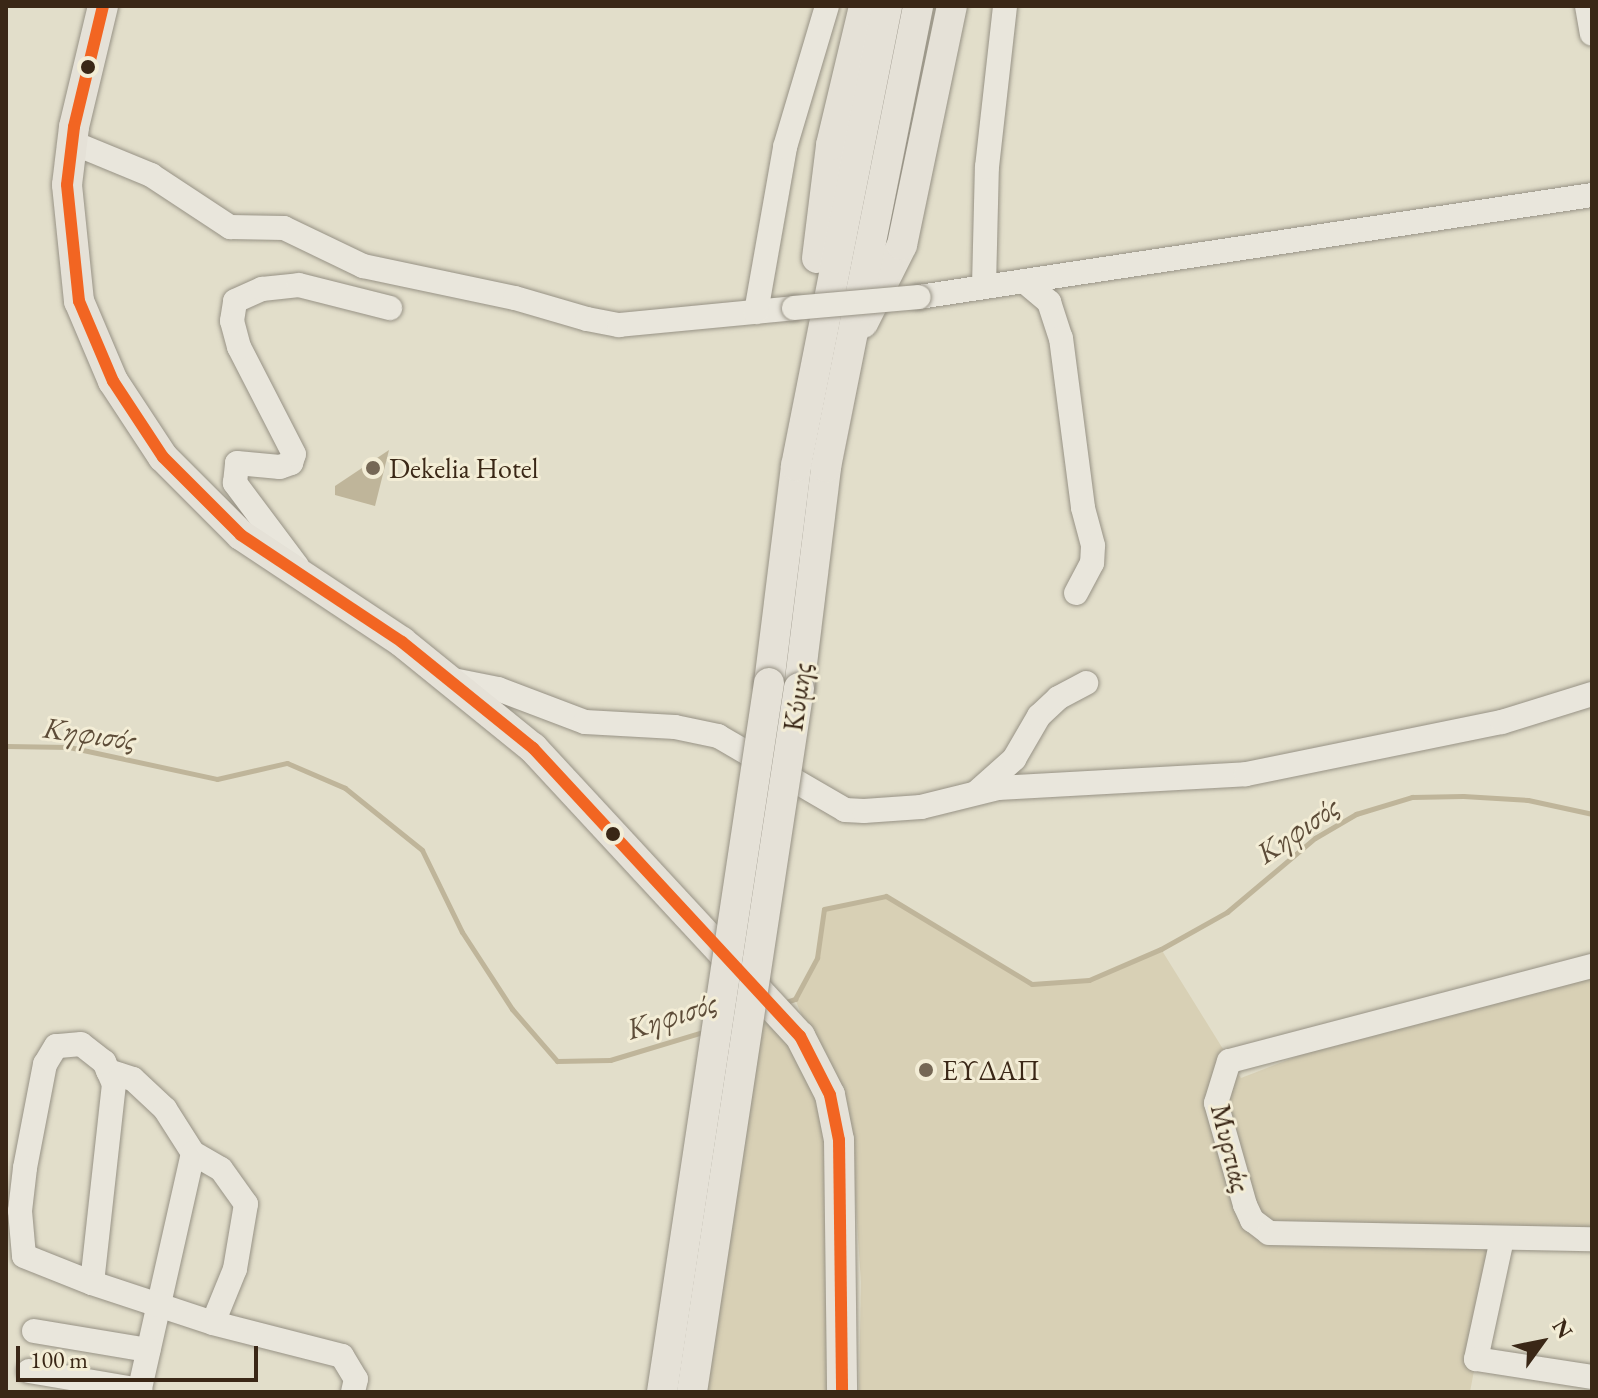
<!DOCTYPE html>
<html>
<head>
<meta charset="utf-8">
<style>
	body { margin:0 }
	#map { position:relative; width:1598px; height:1398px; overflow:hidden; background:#e2deca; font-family:"EB Garamond",serif }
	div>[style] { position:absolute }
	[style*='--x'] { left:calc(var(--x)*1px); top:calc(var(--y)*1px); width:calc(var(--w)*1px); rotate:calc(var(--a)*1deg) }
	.green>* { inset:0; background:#d8d0b5 }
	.water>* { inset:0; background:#bfb59a }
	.stream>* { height:5px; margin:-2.5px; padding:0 2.5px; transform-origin:2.5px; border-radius:2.5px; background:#bfb59a }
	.roads { filter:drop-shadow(0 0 2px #979285) drop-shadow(0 0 2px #979285) }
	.minor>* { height:24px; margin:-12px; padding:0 12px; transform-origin:12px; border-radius:12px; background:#e9e6dc }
	.major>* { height:30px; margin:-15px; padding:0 15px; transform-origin:15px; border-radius:15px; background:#e5e1d7 }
	.bridges { filter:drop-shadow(0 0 2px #979285) drop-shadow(0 0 2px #979285) }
	.minor-bridge>* { height:24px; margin:-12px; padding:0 12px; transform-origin:12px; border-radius:12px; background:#e9e6dc }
	.major-bridge>* { height:30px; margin:-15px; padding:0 15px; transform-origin:15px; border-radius:15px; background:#e5e1d7 }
	.bus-1>* { height:12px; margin:-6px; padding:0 6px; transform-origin:6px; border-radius:6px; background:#f26522 }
	.dots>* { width:22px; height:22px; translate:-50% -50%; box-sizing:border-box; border:4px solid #f3edd6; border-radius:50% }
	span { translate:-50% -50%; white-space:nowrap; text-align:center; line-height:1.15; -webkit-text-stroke:6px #f3edd6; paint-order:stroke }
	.poi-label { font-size:28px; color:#3a2716 }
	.left { translate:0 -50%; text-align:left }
	.street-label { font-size:28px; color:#3a2716 }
	.water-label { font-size:30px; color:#5d4c38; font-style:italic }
	.frame { position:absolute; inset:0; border:8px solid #3a2716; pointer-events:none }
	.north { position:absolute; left:1502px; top:1302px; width:80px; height:80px; -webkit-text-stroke:6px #f3edd6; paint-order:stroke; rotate:57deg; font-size:22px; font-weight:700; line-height:32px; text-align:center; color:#3a2716 }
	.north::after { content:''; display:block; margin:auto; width:28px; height:36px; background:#3a2716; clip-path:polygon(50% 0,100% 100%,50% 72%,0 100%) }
	.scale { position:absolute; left:16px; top:1346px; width:242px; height:36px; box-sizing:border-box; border:4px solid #3a2716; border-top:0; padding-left:10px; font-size:24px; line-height:28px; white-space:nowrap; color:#3a2716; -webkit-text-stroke:6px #f3edd6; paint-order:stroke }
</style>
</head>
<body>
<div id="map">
	<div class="green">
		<i style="clip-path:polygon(886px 896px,1032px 984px,1089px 980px,1161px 949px,1241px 1078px,1337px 1041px,1592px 976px,1592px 1237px,1498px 1242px,1470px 1392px,859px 1392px,861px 1282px,851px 1134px,795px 999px,817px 958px,824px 909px)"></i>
		<i style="clip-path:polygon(762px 996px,823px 1097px,832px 1392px,699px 1392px)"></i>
	</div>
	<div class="water">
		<i style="clip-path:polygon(389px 450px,375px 506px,335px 495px,335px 486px)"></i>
	</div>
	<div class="stream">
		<i style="--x:6;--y:746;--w:63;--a:0.9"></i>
		<i style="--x:69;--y:747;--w:151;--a:12.2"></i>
		<i style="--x:217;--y:779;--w:72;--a:-12.9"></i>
		<i style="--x:287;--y:763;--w:63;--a:23.3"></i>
		<i style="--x:345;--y:788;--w:99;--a:38.8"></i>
		<i style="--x:422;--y:850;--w:91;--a:64"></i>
		<i style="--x:462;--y:932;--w:92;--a:57"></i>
		<i style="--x:512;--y:1009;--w:69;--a:49.1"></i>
		<i style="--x:557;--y:1061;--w:53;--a:-1.1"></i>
		<i style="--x:610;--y:1060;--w:100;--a:-16.8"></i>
		<i style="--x:783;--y:1003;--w:13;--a:-18"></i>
		<i style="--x:795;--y:999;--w:47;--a:-61.8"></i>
		<i style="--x:817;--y:958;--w:49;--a:-81.9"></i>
		<i style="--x:824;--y:909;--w:63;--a:-11.8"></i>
		<i style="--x:886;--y:896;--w:170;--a:31.1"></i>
		<i style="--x:1032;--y:984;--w:57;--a:-4"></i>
		<i style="--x:1089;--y:980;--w:78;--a:-23.3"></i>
		<i style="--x:1161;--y:949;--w:76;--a:-29.3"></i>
		<i style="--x:1227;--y:912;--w:115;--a:-40.1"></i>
		<i style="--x:1315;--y:838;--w:48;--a:-30.3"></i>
		<i style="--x:1356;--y:814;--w:59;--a:-16.9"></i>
		<i style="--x:1412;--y:797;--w:51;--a:-1.1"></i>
		<i style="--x:1463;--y:796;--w:65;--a:3.5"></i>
		<i style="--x:1528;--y:800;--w:66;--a:12.3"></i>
	</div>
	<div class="roads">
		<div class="minor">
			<i style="--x:1587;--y:6;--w:28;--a:80"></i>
			<i style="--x:71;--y:142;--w:87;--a:22.4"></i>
			<i style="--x:151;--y:175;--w:95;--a:33.4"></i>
			<i style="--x:230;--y:227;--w:54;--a:1.1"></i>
			<i style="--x:284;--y:228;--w:88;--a:25.7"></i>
			<i style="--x:363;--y:266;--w:155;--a:11.9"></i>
			<i style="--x:515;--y:298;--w:75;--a:16.3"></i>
			<i style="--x:587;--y:319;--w:33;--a:11"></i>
			<i style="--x:619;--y:325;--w:176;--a:-5.5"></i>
			<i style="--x:1024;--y:281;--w:33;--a:40"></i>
			<i style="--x:1049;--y:302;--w:38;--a:72"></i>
			<i style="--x:1061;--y:338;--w:171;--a:82.6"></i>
			<i style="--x:1083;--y:508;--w:39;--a:75"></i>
			<i style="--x:1093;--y:546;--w:17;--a:93"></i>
			<i style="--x:1092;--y:563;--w:34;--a:118"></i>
			<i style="--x:984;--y:286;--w:119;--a:-88.6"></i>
			<i style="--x:987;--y:167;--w:162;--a:-83.6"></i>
			<i style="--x:919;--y:297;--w:681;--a:-8.62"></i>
			<i style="--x:756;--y:312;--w:168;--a:-80"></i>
			<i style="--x:785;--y:147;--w:147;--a:-73.4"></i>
			<i style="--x:297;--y:566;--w:104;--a:-126.8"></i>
			<i style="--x:235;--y:483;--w:20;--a:-84"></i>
			<i style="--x:237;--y:463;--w:43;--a:5.3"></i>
			<i style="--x:280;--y:467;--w:12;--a:-20"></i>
			<i style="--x:291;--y:463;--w:9;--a:-72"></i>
			<i style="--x:294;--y:454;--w:120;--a:-117.2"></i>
			<i style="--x:239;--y:347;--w:27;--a:-105"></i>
			<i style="--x:232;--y:321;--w:20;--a:-81"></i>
			<i style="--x:235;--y:301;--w:30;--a:-24"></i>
			<i style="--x:262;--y:289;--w:37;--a:-6"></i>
			<i style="--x:299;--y:285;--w:94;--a:14.2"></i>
			<i style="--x:453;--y:680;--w:46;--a:11.3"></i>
			<i style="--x:498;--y:689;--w:93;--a:20.8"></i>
			<i style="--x:585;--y:722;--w:90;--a:3.2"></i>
			<i style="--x:675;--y:727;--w:44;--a:11.8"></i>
			<i style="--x:718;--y:736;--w:147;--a:30.2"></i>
			<i style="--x:845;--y:810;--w:19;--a:3"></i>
			<i style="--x:864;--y:811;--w:57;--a:-4"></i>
			<i style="--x:921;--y:807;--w:79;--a:-13.9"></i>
			<i style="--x:998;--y:788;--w:248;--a:-3.2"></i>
			<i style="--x:1246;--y:774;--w:261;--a:-11.5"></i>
			<i style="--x:1502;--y:722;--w:94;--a:-17.3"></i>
			<i style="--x:977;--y:792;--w:50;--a:-41.7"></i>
			<i style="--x:1014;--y:759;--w:50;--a:-59.8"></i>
			<i style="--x:1039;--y:716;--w:26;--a:-43"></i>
			<i style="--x:1058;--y:698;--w:32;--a:-28"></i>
			<i style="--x:1592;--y:966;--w:375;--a:165.3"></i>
			<i style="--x:1229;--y:1061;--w:44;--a:107.2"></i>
			<i style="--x:1216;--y:1103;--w:106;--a:74.1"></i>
			<i style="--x:1245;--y:1205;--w:17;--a:65"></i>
			<i style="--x:1252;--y:1220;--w:21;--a:37"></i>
			<i style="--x:1269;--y:1233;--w:323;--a:1.1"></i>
			<i style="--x:108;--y:1071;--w:26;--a:18"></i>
			<i style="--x:133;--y:1079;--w:44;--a:43.2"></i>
			<i style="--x:165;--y:1109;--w:52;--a:57.5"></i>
			<i style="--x:193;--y:1153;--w:245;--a:102.7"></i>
			<i style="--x:193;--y:1153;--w:32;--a:30"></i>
			<i style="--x:221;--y:1169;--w:43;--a:54.5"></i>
			<i style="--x:246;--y:1204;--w:66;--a:99.6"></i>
			<i style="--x:235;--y:1269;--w:58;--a:112.2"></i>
			<i style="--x:1502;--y:1239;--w:123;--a:102.2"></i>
			<i style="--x:1476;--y:1359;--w:117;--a:8.8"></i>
			<i style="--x:92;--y:1283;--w:200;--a:-83.7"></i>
			<i style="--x:114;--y:1084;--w:24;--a:-114"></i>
			<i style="--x:104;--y:1062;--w:29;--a:-142"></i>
			<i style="--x:81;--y:1044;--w:25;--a:175"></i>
			<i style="--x:56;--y:1046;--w:21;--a:121"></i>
			<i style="--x:45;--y:1064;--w:106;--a:100.9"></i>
			<i style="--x:25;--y:1168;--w:43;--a:96.6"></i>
			<i style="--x:20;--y:1211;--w:45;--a:84.9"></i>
			<i style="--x:24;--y:1256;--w:73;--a:21.7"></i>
			<i style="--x:92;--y:1283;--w:127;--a:18.3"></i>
			<i style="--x:213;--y:1323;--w:133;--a:14.3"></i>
			<i style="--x:342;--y:1356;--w:27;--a:59"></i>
			<i style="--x:356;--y:1379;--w:13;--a:103"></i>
			<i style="--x:34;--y:1331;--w:116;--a:9.5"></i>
			<i style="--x:29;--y:1371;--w:113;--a:9.7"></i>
		</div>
		<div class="major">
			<i style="--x:103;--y:6;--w:124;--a:103.5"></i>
			<i style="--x:74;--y:127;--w:58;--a:96.9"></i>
			<i style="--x:67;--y:185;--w:117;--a:84.1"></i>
			<i style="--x:79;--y:301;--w:87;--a:67"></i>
			<i style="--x:113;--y:381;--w:91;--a:56.7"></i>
			<i style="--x:163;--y:457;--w:110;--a:45"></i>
			<i style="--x:241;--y:535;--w:193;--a:33.6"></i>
			<i style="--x:402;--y:642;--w:169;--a:39"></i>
			<i style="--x:533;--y:748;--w:393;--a:47.2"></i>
			<i style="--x:800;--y:1036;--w:66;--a:63"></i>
			<i style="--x:830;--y:1095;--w:46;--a:78.7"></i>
			<i style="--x:839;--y:1140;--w:252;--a:89.3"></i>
			<i style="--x:817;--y:258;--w:114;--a:-82.9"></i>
			<i style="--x:831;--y:145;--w:143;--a:-76.6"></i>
			<i style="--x:863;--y:323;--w:87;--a:-63.4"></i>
			<i style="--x:902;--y:245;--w:244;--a:-78.2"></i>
			<i style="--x:769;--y:683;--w:219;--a:-82.9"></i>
			<i style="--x:796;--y:466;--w:469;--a:-78.8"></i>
			<i style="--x:799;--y:688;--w:223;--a:-83"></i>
			<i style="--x:826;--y:467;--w:470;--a:-78.7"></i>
		</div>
	</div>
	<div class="bridges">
		<div class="minor-bridge">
			<i style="--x:794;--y:308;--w:125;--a:-5"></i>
		</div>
		<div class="major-bridge">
			<i style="--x:662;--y:1392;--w:717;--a:-81.42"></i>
			<i style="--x:692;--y:1392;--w:712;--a:-81.36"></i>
		</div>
	</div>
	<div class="bus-1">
		<i style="--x:103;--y:6;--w:124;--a:103.5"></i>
		<i style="--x:74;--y:127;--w:58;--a:96.9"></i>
		<i style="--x:67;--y:185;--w:117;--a:84.1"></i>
		<i style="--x:79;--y:301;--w:87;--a:67"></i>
		<i style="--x:113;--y:381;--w:91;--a:56.7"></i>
		<i style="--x:163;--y:457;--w:110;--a:45"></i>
		<i style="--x:241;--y:535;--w:193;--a:33.6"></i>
		<i style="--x:402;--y:642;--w:169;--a:39"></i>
		<i style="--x:533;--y:748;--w:393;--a:47.2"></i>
		<i style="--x:800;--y:1036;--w:66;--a:63"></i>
		<i style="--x:830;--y:1095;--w:46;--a:78.7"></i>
		<i style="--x:839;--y:1140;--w:252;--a:89.3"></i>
	</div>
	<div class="dots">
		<i style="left:88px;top:67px;background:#3a2716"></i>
		<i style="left:373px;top:468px;background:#756755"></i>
		<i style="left:613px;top:834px;background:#3a2716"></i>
		<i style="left:926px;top:1070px;background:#756755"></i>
	</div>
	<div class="poi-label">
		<span class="left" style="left:389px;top:468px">Dekelia Hotel</span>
		<span class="left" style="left:942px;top:1070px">ΕΥΔΑΠ</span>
	</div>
	<div class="street-label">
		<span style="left:797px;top:697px;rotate:-82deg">Κύμης</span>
		<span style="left:1231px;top:1148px;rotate:76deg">Μυρτιάς</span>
	</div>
	<div class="water-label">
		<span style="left:90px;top:734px;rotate:8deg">Κηφισός</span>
		<span style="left:1298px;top:830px;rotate:-35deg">Κηφισός</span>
		<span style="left:672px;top:1016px;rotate:-18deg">Κηφισός</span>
	</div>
	<div class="frame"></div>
	<div class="north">N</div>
	<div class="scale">100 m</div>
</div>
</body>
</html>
